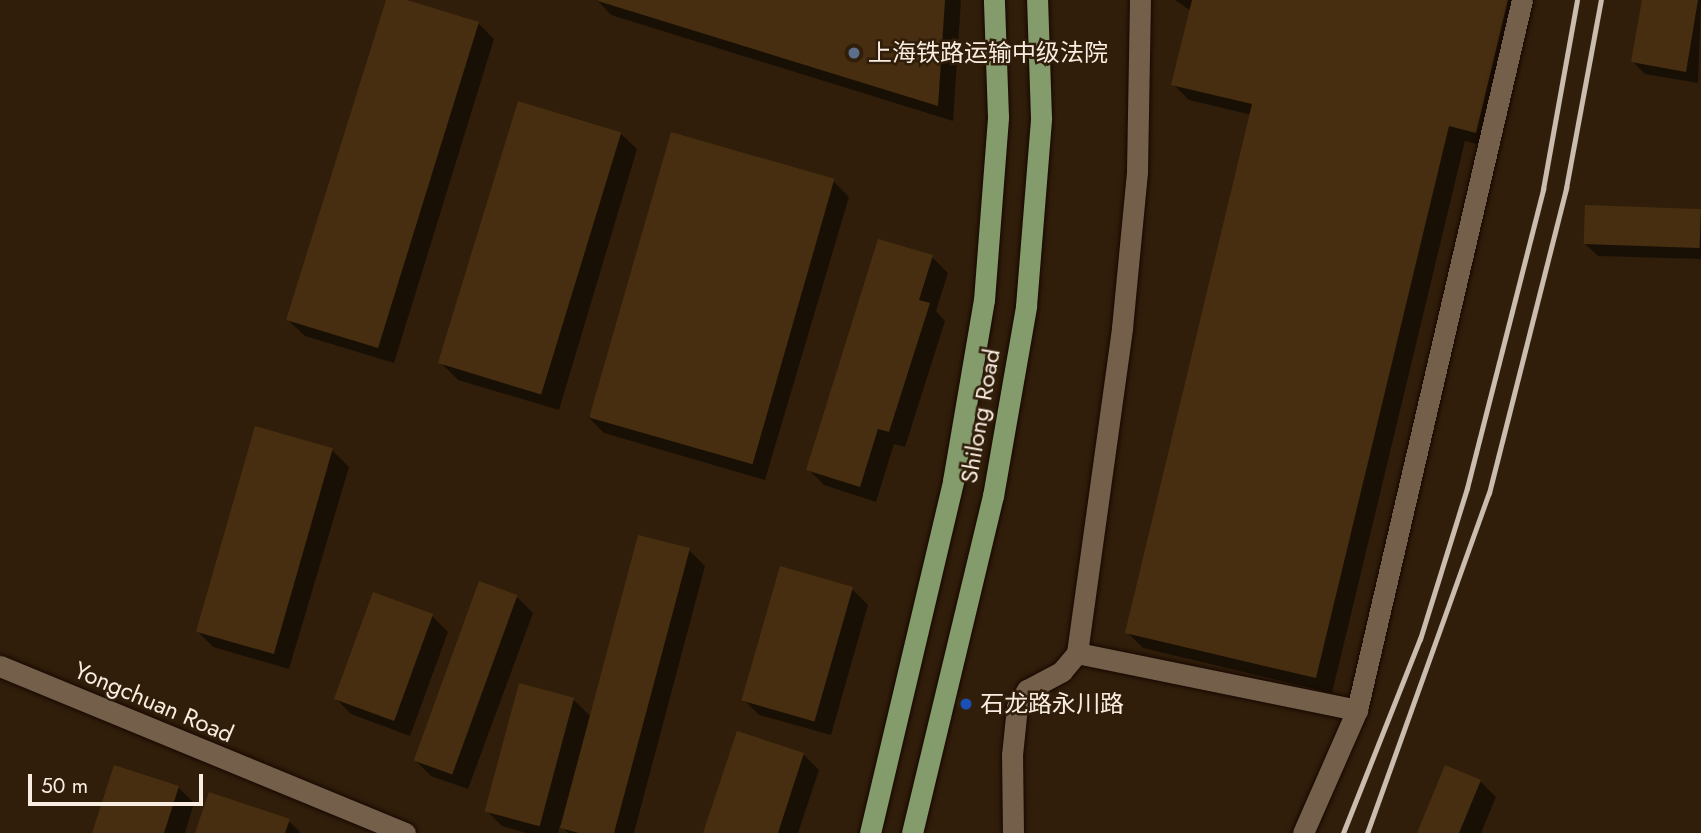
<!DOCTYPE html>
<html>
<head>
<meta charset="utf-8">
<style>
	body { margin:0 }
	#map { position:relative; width:1701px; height:833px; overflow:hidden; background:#301e0a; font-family:Jost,"Noto Sans SC",sans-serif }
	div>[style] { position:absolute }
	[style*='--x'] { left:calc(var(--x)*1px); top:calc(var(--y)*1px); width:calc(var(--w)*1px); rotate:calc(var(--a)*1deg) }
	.shadow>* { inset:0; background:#0007 }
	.building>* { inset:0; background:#472e10; transform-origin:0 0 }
	.roads { filter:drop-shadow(0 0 2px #170700) drop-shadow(0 0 2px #170700) }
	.minor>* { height:21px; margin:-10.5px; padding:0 10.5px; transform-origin:10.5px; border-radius:10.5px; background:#745f4a }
	.major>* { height:21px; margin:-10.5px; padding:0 10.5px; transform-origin:10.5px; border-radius:10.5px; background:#849b6b }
	.rail>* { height:5px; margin:-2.5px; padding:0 2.5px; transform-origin:2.5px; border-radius:2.5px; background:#cabdaf }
	.dots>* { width:19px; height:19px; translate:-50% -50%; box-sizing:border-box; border:4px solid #301e0a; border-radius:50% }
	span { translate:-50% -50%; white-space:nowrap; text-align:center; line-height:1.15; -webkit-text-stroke:5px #301e0a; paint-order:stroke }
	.poi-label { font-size:24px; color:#f9ede1 }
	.left { translate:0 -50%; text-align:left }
	.street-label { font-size:24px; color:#f9ede1 }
	.scale { position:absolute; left:28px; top:774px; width:175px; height:32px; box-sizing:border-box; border:4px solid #f9ede1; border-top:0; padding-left:9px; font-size:21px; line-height:24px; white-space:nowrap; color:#f9ede1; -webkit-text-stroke:5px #301e0a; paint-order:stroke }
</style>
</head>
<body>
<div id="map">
	<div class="shadow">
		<i style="clip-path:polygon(388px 0,478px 23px,494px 39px,394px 363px,305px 336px,288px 320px)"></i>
		<i style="clip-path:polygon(597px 0,961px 0,953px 121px,611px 15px)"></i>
		<i style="clip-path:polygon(1175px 0,1527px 0,1492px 148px,1465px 141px,1332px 693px,1143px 648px,1127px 632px,1252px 115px,1189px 100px,1173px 84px,1191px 11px)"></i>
		<i style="clip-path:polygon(1643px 0,1701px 0,1698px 83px,1645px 74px,1633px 62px)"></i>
		<i style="clip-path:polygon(620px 133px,637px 149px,559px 410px,458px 380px,442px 364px)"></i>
		<i style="clip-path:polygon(833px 181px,849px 197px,765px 480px,604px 433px,588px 417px)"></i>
		<i style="clip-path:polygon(1701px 211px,1701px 259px,1598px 256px,1585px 244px)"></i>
		<i style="clip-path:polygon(932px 257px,948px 273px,936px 311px,945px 321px,905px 447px,894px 444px,876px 502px,824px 485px,808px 469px)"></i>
		<i style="clip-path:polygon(257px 429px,333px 451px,349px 467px,289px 669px,213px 647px,197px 631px)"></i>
		<i style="clip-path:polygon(689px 550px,705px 566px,634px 833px,568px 833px,560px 825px,558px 833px,526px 833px,502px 826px,486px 810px,574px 700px,591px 717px)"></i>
		<i style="clip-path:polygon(852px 589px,868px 605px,831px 735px,759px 715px,743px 699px)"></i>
		<i style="clip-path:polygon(517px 597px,533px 613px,468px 789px,431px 776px,415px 760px)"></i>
		<i style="clip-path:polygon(432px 616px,448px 632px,410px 736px,351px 714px,335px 698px)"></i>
		<i style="clip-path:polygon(803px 754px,819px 770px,798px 833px,705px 833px)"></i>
		<i style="clip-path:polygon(1480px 781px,1496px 797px,1481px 833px,1419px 833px)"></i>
		<i style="clip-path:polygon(178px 787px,194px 803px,185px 833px,94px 833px)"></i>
		<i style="clip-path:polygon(289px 821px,301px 833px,197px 833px)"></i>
	</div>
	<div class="building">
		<i style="clip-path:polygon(386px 0,407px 0,479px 22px,378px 348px,286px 320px)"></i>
		<i style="clip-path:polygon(945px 0,938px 106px,598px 1px,598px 0)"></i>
		<i style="clip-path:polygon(1192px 0,1508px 0,1476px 133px,1449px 126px,1316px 678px,1125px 633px,1252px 104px,1171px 85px)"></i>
		<i style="clip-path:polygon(1642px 0,1698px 0,1686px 72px,1631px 62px)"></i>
		<i style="left:518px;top:101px;width:108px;height:274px;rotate:17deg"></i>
		<i style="left:671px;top:132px;width:170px;height:297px;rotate:16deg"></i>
		<i style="left:1585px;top:205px;width:116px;height:39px;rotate:2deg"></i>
		<i style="clip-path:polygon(878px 239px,933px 255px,919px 300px,930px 303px,889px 432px,878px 429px,860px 487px,806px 470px)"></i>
		<i style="left:255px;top:426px;width:81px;height:214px;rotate:16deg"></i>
		<i style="clip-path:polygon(638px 535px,690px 548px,614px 833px,579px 833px,560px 828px)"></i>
		<i style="left:780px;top:566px;width:76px;height:140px;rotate:16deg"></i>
		<i style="left:479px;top:581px;width:41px;height:191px;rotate:20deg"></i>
		<i style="left:373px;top:592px;width:64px;height:114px;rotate:20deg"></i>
		<i style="left:519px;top:683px;width:57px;height:133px;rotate:15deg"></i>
		<i style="clip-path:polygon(737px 731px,804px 753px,778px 833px,703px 833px)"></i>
		<i style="clip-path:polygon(114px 765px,179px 786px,164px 833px,92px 833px)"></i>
		<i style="clip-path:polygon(1445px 765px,1481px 780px,1459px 833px,1417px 833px)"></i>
		<i style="clip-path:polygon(209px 792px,290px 819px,285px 833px,195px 833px)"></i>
	</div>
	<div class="roads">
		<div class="minor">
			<i style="--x:1077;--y:653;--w:328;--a:-82.1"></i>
			<i style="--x:1122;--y:328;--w:158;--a:-84.5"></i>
			<i style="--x:1137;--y:171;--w:171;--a:-89"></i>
			<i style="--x:0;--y:666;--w:438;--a:22.4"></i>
			<i style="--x:1013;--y:833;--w:78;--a:-90.7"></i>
			<i style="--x:1012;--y:755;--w:48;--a:-84.1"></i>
			<i style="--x:1017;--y:707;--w:20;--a:-60"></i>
			<i style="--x:1027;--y:690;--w:40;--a:-28"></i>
			<i style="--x:1062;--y:671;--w:23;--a:-50"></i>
			<i style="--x:1077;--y:653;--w:286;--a:11.5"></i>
			<i style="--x:1303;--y:833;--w:134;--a:-66.3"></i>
			<i style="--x:1357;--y:710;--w:729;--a:-76.92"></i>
		</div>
		<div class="major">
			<i style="--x:870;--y:833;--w:362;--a:-76.7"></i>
			<i style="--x:953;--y:481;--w:184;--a:-80.3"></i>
			<i style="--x:984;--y:300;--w:184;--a:-85.6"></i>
			<i style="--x:998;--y:117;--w:117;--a:-92"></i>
			<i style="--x:912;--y:833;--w:347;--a:-76.5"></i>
			<i style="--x:993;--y:496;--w:193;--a:-80.1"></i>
			<i style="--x:1026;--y:306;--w:189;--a:-85.4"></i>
			<i style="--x:1041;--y:118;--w:118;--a:-91.9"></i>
		</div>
	</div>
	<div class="rail">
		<i style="--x:1343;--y:833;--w:209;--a:-68.4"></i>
		<i style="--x:1420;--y:639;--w:158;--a:-72.7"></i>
		<i style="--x:1467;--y:488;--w:309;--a:-75.7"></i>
		<i style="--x:1543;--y:189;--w:192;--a:-79.8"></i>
		<i style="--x:1367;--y:833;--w:361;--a:-70.3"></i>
		<i style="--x:1489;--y:493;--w:315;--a:-75.8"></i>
		<i style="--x:1566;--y:188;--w:191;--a:-79.5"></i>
	</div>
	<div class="dots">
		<i style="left:854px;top:53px;background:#5c6f8a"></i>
		<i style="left:966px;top:704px;background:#1a4fb4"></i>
	</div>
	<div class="poi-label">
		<span class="left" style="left:868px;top:53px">上海铁路运输中级法院</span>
		<span class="left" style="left:980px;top:704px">石龙路永川路</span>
	</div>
	<div class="street-label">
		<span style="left:980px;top:416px;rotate:-80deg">Shilong Road</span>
		<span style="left:154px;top:702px;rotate:23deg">Yongchuan Road</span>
	</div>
	<div class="scale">50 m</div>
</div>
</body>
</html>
